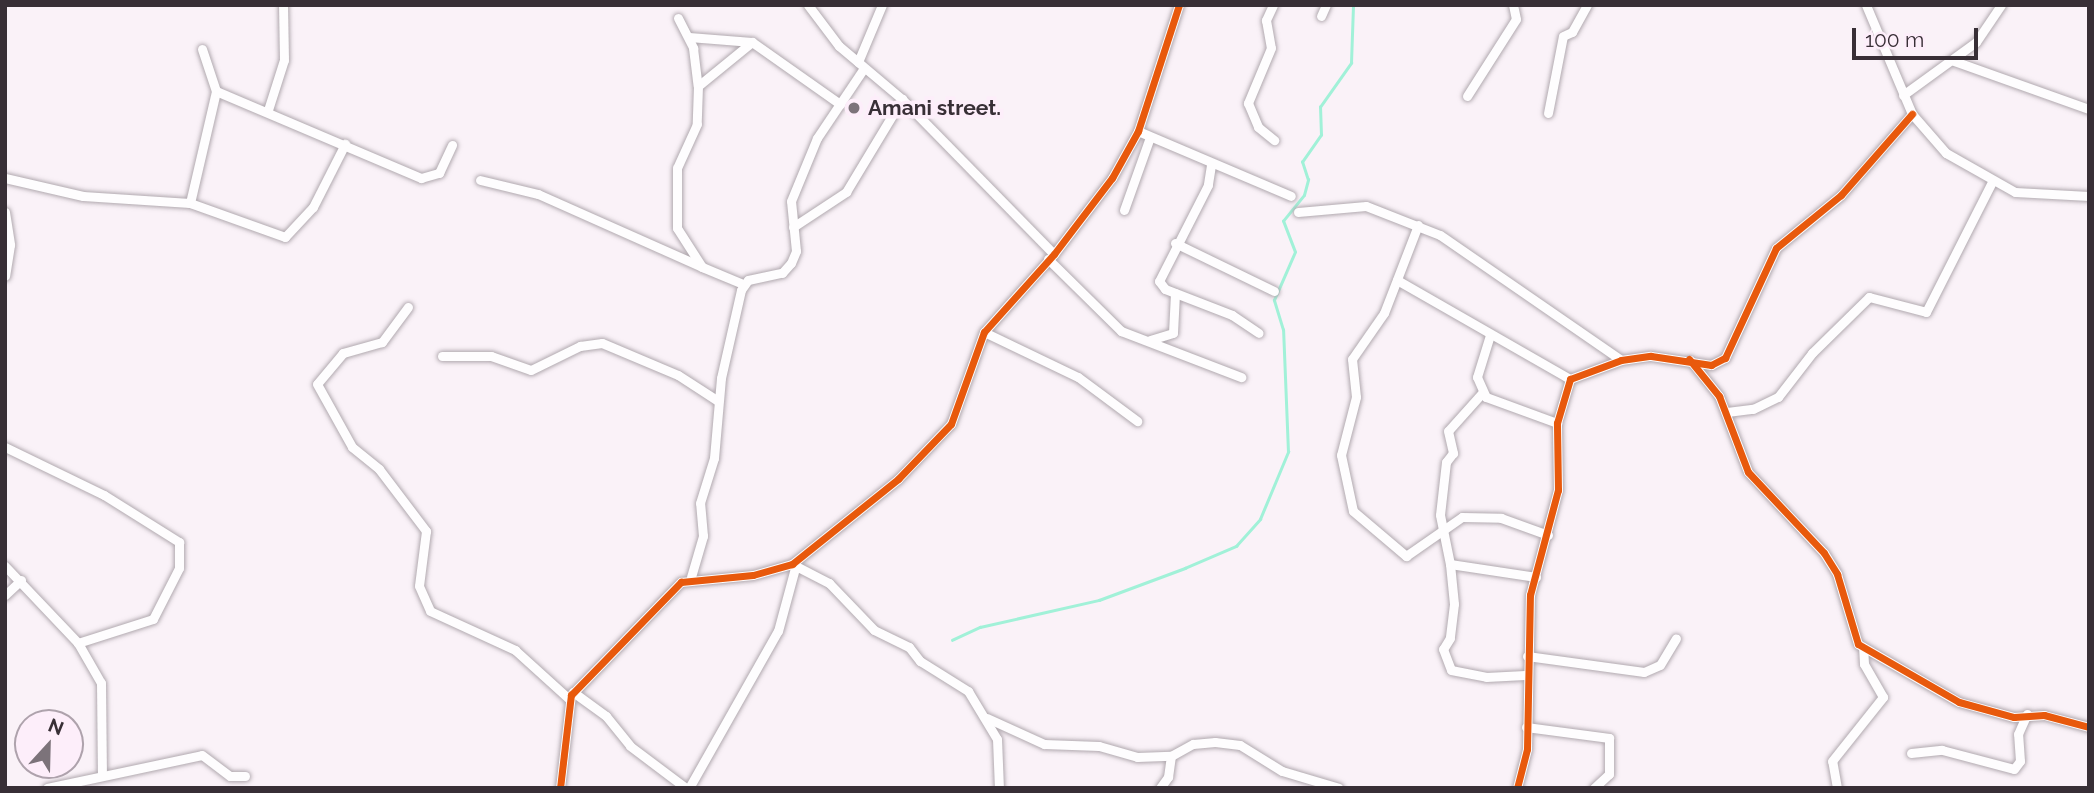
<!DOCTYPE html>
<html>
<head>
<meta charset="utf-8">
<style>
	body { margin:0 }
	#map { position:relative; width:2094px; height:793px; overflow:hidden; background:#faf2f8; font-family:Raleway,sans-serif }
	div>[style] { position:absolute }
	[style*='--x'] { left:calc(var(--x)*1px); top:calc(var(--y)*1px); width:calc(var(--w)*1px); rotate:calc(var(--a)*1deg) }
	.stream>* { height:2.5px; margin:-1.25px; padding:0 1.25px; transform-origin:1.25px; border-radius:1.25px; background:#a1f1d8 }
	.roads { filter:drop-shadow(0 0 2px #b1a9af) drop-shadow(0 0 2px #b1a9af) }
	.minor>* { height:9px; margin:-4.5px; padding:0 4.5px; transform-origin:4.5px; border-radius:4.5px; background:#fefdfe }
	.cycleway>* { height:7px; margin:-3.5px; padding:0 3.5px; transform-origin:3.5px; border-radius:3.5px; background:#e8590c }
	.dots>* { width:19px; height:19px; translate:-50% -50%; box-sizing:border-box; border:4px solid #fdeefa; border-radius:50% }
	span { translate:-50% -50%; white-space:nowrap; text-align:center; line-height:1.15; -webkit-text-stroke:7px #fdeefa; paint-order:stroke }
	.poi-label { font-size:21px; color:#382f36; font-weight:700 }
	.left { translate:0 -50%; text-align:left }
	.frame { position:absolute; inset:0; border:7px solid #382f36; pointer-events:none }
	.north { position:absolute; left:14px; top:709px; width:70px; height:70px; box-sizing:border-box; background:#fdeefa; border:2px solid #aea2ac; border-radius:50%; rotate:22deg; font-size:19px; font-weight:700; line-height:28px; text-align:center; color:#382f36 }
	.north::after { content:''; display:block; margin:auto; width:24px; height:32px; background:#7c737a; clip-path:polygon(50% 0,100% 100%,50% 72%,0 100%) }
	.scale { position:absolute; left:1852px; top:28px; width:126px; height:32px; box-sizing:border-box; border:4px solid #382f36; border-top:0; padding-left:9px; font-size:21px; line-height:24px; white-space:nowrap; color:#382f36; -webkit-text-stroke:5px #fdeefa; paint-order:stroke }
</style>
</head>
<body>
<div id="map">
	<div class="stream">
		<i style="--x:952;--y:640;--w:31;--a:-25"></i>
		<i style="--x:980;--y:627;--w:122;--a:-12.8"></i>
		<i style="--x:1099;--y:600;--w:92;--a:-20.4"></i>
		<i style="--x:1185;--y:568;--w:56;--a:-23.3"></i>
		<i style="--x:1236;--y:546;--w:36;--a:-48"></i>
		<i style="--x:1260;--y:519;--w:73;--a:-67.3"></i>
		<i style="--x:1288;--y:452;--w:122;--a:-92.3"></i>
		<i style="--x:1283;--y:330;--w:31;--a:-107"></i>
		<i style="--x:1274;--y:300;--w:52;--a:-66.4"></i>
		<i style="--x:1295;--y:252;--w:33;--a:-111"></i>
		<i style="--x:1283;--y:221;--w:33;--a:-51"></i>
		<i style="--x:1304;--y:195;--w:16;--a:-75"></i>
		<i style="--x:1308;--y:180;--w:19;--a:-108"></i>
		<i style="--x:1302;--y:162;--w:33;--a:-55"></i>
		<i style="--x:1321;--y:135;--w:28;--a:-92"></i>
		<i style="--x:1320;--y:107;--w:54;--a:-54.8"></i>
		<i style="--x:1351;--y:63;--w:58;--a:-88"></i>
	</div>
	<div class="roads">
		<div class="minor">
			<i style="--x:808;--y:5;--w:51;--a:52.9"></i>
			<i style="--x:839;--y:46;--w:82;--a:40.1"></i>
			<i style="--x:902;--y:99;--w:217;--a:45.6"></i>
			<i style="--x:1273;--y:5;--w:17;--a:115"></i>
			<i style="--x:1266;--y:20;--w:28;--a:80"></i>
			<i style="--x:1271;--y:48;--w:60;--a:112.7"></i>
			<i style="--x:1248;--y:103;--w:26;--a:67"></i>
			<i style="--x:1258;--y:127;--w:21;--a:39"></i>
			<i style="--x:1866;--y:5;--w:118;--a:67.1"></i>
			<i style="--x:1912;--y:114;--w:52;--a:48.9"></i>
			<i style="--x:1946;--y:153;--w:79;--a:29.5"></i>
			<i style="--x:2015;--y:192;--w:74;--a:3.1"></i>
			<i style="--x:1321;--y:16;--w:12;--a:-66"></i>
			<i style="--x:678;--y:18;--w:34;--a:63"></i>
			<i style="--x:693;--y:48;--w:38;--a:83"></i>
			<i style="--x:698;--y:86;--w:38;--a:92"></i>
			<i style="--x:697;--y:124;--w:48;--a:114.4"></i>
			<i style="--x:677;--y:168;--w:60;--a:90"></i>
			<i style="--x:677;--y:228;--w:46;--a:57.3"></i>
			<i style="--x:702;--y:267;--w:44;--a:22.5"></i>
			<i style="--x:689;--y:37;--w:63;--a:4.5"></i>
			<i style="--x:752;--y:42;--w:108;--a:35.2"></i>
			<i style="--x:202;--y:49;--w:44;--a:71.6"></i>
			<i style="--x:216;--y:91;--w:223;--a:23"></i>
			<i style="--x:421;--y:178;--w:19;--a:-16"></i>
			<i style="--x:439;--y:173;--w:31;--a:-65"></i>
			<i style="--x:1954;--y:61;--w:143;--a:19.6"></i>
			<i style="--x:858;--y:62;--w:62;--a:-67.2"></i>
			<i style="--x:698;--y:86;--w:70;--a:-39.2"></i>
			<i style="--x:1903;--y:95;--w:90;--a:-36"></i>
			<i style="--x:1976;--y:42;--w:45;--a:-56"></i>
			<i style="--x:1467;--y:96;--w:91;--a:-57.5"></i>
			<i style="--x:1516;--y:19;--w:14;--a:-102"></i>
			<i style="--x:268;--y:110;--w:52;--a:-72.3"></i>
			<i style="--x:284;--y:60;--w:55;--a:-91"></i>
			<i style="--x:1548;--y:113;--w:78;--a:-79"></i>
			<i style="--x:1563;--y:36;--w:10;--a:-24"></i>
			<i style="--x:1572;--y:32;--w:31;--a:-61"></i>
			<i style="--x:1138;--y:131;--w:166;--a:23"></i>
			<i style="--x:1211;--y:165;--w:20;--a:99"></i>
			<i style="--x:1208;--y:185;--w:108;--a:117"></i>
			<i style="--x:1159;--y:281;--w:10;--a:53"></i>
			<i style="--x:1165;--y:289;--w:72;--a:21.2"></i>
			<i style="--x:1232;--y:315;--w:32;--a:34"></i>
			<i style="--x:5;--y:178;--w:80;--a:13"></i>
			<i style="--x:83;--y:196;--w:107;--a:3.7"></i>
			<i style="--x:190;--y:203;--w:101;--a:19.7"></i>
			<i style="--x:285;--y:237;--w:41;--a:-47"></i>
			<i style="--x:313;--y:207;--w:71;--a:-63.1"></i>
			<i style="--x:480;--y:180;--w:60;--a:13.6"></i>
			<i style="--x:538;--y:194;--w:180;--a:24"></i>
			<i style="--x:190;--y:203;--w:115;--a:-76.9"></i>
			<i style="--x:1124;--y:210;--w:77;--a:-70.4"></i>
			<i style="--x:5;--y:212;--w:33;--a:81"></i>
			<i style="--x:10;--y:245;--w:31;--a:99"></i>
			<i style="--x:1298;--y:212;--w:68;--a:-5"></i>
			<i style="--x:1366;--y:206;--w:79;--a:21.4"></i>
			<i style="--x:1440;--y:235;--w:220;--a:34.6"></i>
			<i style="--x:1418;--y:225;--w:94;--a:111.1"></i>
			<i style="--x:1384;--y:313;--w:56;--a:124.8"></i>
			<i style="--x:1352;--y:359;--w:38;--a:84"></i>
			<i style="--x:1356;--y:397;--w:60;--a:104.5"></i>
			<i style="--x:1341;--y:455;--w:57;--a:77.9"></i>
			<i style="--x:1353;--y:511;--w:70;--a:40.3"></i>
			<i style="--x:1406;--y:556;--w:68;--a:-34.9"></i>
			<i style="--x:1462;--y:517;--w:39;--a:1"></i>
			<i style="--x:1501;--y:518;--w:50;--a:19.9"></i>
			<i style="--x:793;--y:227;--w:64;--a:-33.4"></i>
			<i style="--x:846;--y:192;--w:109;--a:-58.9"></i>
			<i style="--x:1175;--y:243;--w:110;--a:25.9"></i>
			<i style="--x:1048;--y:259;--w:103;--a:44.6"></i>
			<i style="--x:1121;--y:331;--w:129;--a:21"></i>
			<i style="--x:1397;--y:280;--w:199;--a:29.8"></i>
			<i style="--x:408;--y:307;--w:44;--a:126.6"></i>
			<i style="--x:382;--y:342;--w:41;--a:164.2"></i>
			<i style="--x:343;--y:353;--w:40;--a:130"></i>
			<i style="--x:317;--y:384;--w:72;--a:60.9"></i>
			<i style="--x:352;--y:447;--w:35;--a:39"></i>
			<i style="--x:379;--y:469;--w:78;--a:52.8"></i>
			<i style="--x:426;--y:531;--w:55;--a:97.3"></i>
			<i style="--x:419;--y:586;--w:27;--a:66"></i>
			<i style="--x:430;--y:611;--w:94;--a:24.6"></i>
			<i style="--x:515;--y:650;--w:73;--a:42.2"></i>
			<i style="--x:984;--y:332;--w:104;--a:25.6"></i>
			<i style="--x:1078;--y:377;--w:74;--a:36.7"></i>
			<i style="--x:1490;--y:335;--w:44;--a:107.2"></i>
			<i style="--x:1477;--y:377;--w:22;--a:66"></i>
			<i style="--x:1486;--y:397;--w:76;--a:20.1"></i>
			<i style="--x:1150;--y:340;--w:24;--a:-17"></i>
			<i style="--x:1173;--y:333;--w:40;--a:-87.1"></i>
			<i style="--x:442;--y:356;--w:49;--a:0"></i>
			<i style="--x:491;--y:356;--w:42;--a:19.3"></i>
			<i style="--x:531;--y:370;--w:55;--a:-26.1"></i>
			<i style="--x:580;--y:346;--w:22;--a:-8"></i>
			<i style="--x:602;--y:343;--w:82;--a:22.8"></i>
			<i style="--x:678;--y:375;--w:48;--a:33"></i>
			<i style="--x:1690;--y:360;--w:46;--a:51.1"></i>
			<i style="--x:1719;--y:396;--w:81;--a:69.1"></i>
			<i style="--x:1748;--y:472;--w:111;--a:46.8"></i>
			<i style="--x:1824;--y:553;--w:25;--a:58"></i>
			<i style="--x:1837;--y:574;--w:73;--a:73.3"></i>
			<i style="--x:1858;--y:644;--w:116;--a:29.9"></i>
			<i style="--x:1959;--y:702;--w:57;--a:15.3"></i>
			<i style="--x:2014;--y:717;--w:30;--a:-4"></i>
			<i style="--x:2044;--y:715;--w:47;--a:14.9"></i>
			<i style="--x:1483;--y:392;--w:52;--a:131.9"></i>
			<i style="--x:1448;--y:431;--w:23;--a:77"></i>
			<i style="--x:1453;--y:453;--w:11;--a:128"></i>
			<i style="--x:1446;--y:462;--w:53;--a:96.5"></i>
			<i style="--x:1440;--y:515;--w:50;--a:78.5"></i>
			<i style="--x:1450;--y:564;--w:87;--a:8.6"></i>
			<i style="--x:1727;--y:412;--w:26;--a:-7"></i>
			<i style="--x:1753;--y:409;--w:28;--a:-26"></i>
			<i style="--x:1778;--y:397;--w:56;--a:-52.3"></i>
			<i style="--x:1812;--y:353;--w:80;--a:-44.5"></i>
			<i style="--x:1869;--y:297;--w:59;--a:14.7"></i>
			<i style="--x:1926;--y:312;--w:146;--a:-63.1"></i>
			<i style="--x:5;--y:447;--w:110;--a:25.9"></i>
			<i style="--x:104;--y:495;--w:89;--a:32.1"></i>
			<i style="--x:179;--y:542;--w:26;--a:90"></i>
			<i style="--x:179;--y:568;--w:57;--a:117"></i>
			<i style="--x:153;--y:619;--w:79;--a:162.3"></i>
			<i style="--x:792;--y:564;--w:42;--a:27.2"></i>
			<i style="--x:829;--y:583;--w:65;--a:46.2"></i>
			<i style="--x:874;--y:630;--w:39;--a:26"></i>
			<i style="--x:909;--y:647;--w:18;--a:52"></i>
			<i style="--x:920;--y:661;--w:57;--a:32"></i>
			<i style="--x:968;--y:691;--w:56;--a:58.9"></i>
			<i style="--x:997;--y:739;--w:49;--a:87.7"></i>
			<i style="--x:1450;--y:564;--w:40;--a:84.3"></i>
			<i style="--x:1454;--y:604;--w:34;--a:97"></i>
			<i style="--x:1450;--y:638;--w:13;--a:122"></i>
			<i style="--x:1443;--y:649;--w:22;--a:69"></i>
			<i style="--x:1451;--y:670;--w:36;--a:11"></i>
			<i style="--x:1486;--y:677;--w:39;--a:-3"></i>
			<i style="--x:5;--y:566;--w:106;--a:46.5"></i>
			<i style="--x:78;--y:643;--w:46;--a:60.1"></i>
			<i style="--x:101;--y:683;--w:91;--a:89.4"></i>
			<i style="--x:691;--y:577;--w:43;--a:-73.7"></i>
			<i style="--x:703;--y:536;--w:33;--a:-95"></i>
			<i style="--x:700;--y:503;--w:47;--a:-72.7"></i>
			<i style="--x:714;--y:458;--w:80;--a:-85"></i>
			<i style="--x:721;--y:378;--w:90;--a:-77.2"></i>
			<i style="--x:741;--y:290;--w:12;--a:-55"></i>
			<i style="--x:748;--y:280;--w:35;--a:-12"></i>
			<i style="--x:782;--y:273;--w:13;--a:-48"></i>
			<i style="--x:791;--y:263;--w:13;--a:-67"></i>
			<i style="--x:796;--y:251;--w:50;--a:-95.7"></i>
			<i style="--x:791;--y:201;--w:68;--a:-67.6"></i>
			<i style="--x:817;--y:138;--w:84;--a:-56.1"></i>
			<i style="--x:5;--y:595;--w:22;--a:-43"></i>
			<i style="--x:1527;--y:656;--w:118;--a:7.8"></i>
			<i style="--x:1644;--y:672;--w:17;--a:-24"></i>
			<i style="--x:1660;--y:665;--w:31;--a:-59"></i>
			<i style="--x:573;--y:692;--w:41;--a:36"></i>
			<i style="--x:606;--y:716;--w:38;--a:51"></i>
			<i style="--x:630;--y:746;--w:70;--a:36.9"></i>
			<i style="--x:987;--y:718;--w:63;--a:24.5"></i>
			<i style="--x:1044;--y:744;--w:55;--a:2.1"></i>
			<i style="--x:1099;--y:746;--w:40;--a:16"></i>
			<i style="--x:1137;--y:757;--w:34;--a:-2"></i>
			<i style="--x:1526;--y:727;--w:84;--a:7.5"></i>
			<i style="--x:1609;--y:738;--w:36;--a:90"></i>
			<i style="--x:1609;--y:774;--w:21;--a:137"></i>
			<i style="--x:1911;--y:753;--w:31;--a:-6"></i>
			<i style="--x:1942;--y:750;--w:74;--a:14.8"></i>
			<i style="--x:2014;--y:769;--w:10;--a:-53"></i>
			<i style="--x:2020;--y:761;--w:27;--a:-94"></i>
			<i style="--x:2018;--y:734;--w:22;--a:-66"></i>
			<i style="--x:47;--y:788;--w:158;--a:-12"></i>
			<i style="--x:202;--y:755;--w:35;--a:37"></i>
			<i style="--x:230;--y:776;--w:15;--a:0"></i>
			<i style="--x:560;--y:788;--w:94;--a:-83.3"></i>
			<i style="--x:571;--y:695;--w:158;--a:-45.8"></i>
			<i style="--x:681;--y:582;--w:72;--a:-5.6"></i>
			<i style="--x:753;--y:575;--w:41;--a:-15.8"></i>
			<i style="--x:792;--y:564;--w:136;--a:-38.7"></i>
			<i style="--x:898;--y:479;--w:76;--a:-46.1"></i>
			<i style="--x:951;--y:424;--w:98;--a:-70.3"></i>
			<i style="--x:984;--y:332;--w:105;--a:-48.1"></i>
			<i style="--x:1054;--y:254;--w:96;--a:-52.7"></i>
			<i style="--x:1112;--y:178;--w:54;--a:-61"></i>
			<i style="--x:1138;--y:131;--w:133;--a:-72"></i>
			<i style="--x:689;--y:788;--w:180;--a:-60.5"></i>
			<i style="--x:778;--y:631;--w:65;--a:-74.9"></i>
			<i style="--x:1160;--y:788;--w:14;--a:-54"></i>
			<i style="--x:1168;--y:777;--w:21;--a:-82"></i>
			<i style="--x:1171;--y:756;--w:25;--a:-29"></i>
			<i style="--x:1193;--y:744;--w:22;--a:-5"></i>
			<i style="--x:1215;--y:742;--w:25;--a:7"></i>
			<i style="--x:1240;--y:745;--w:49;--a:31.8"></i>
			<i style="--x:1282;--y:771;--w:59;--a:16.6"></i>
			<i style="--x:1517;--y:788;--w:40;--a:-75.6"></i>
			<i style="--x:1527;--y:749;--w:154;--a:-88.9"></i>
			<i style="--x:1530;--y:595;--w:109;--a:-75.1"></i>
			<i style="--x:1558;--y:490;--w:67;--a:-90.9"></i>
			<i style="--x:1557;--y:423;--w:46;--a:-73.5"></i>
			<i style="--x:1570;--y:379;--w:54;--a:-20.4"></i>
			<i style="--x:1621;--y:360;--w:30;--a:-8"></i>
			<i style="--x:1651;--y:356;--w:61;--a:8.5"></i>
			<i style="--x:1711;--y:365;--w:16;--a:-27"></i>
			<i style="--x:1725;--y:358;--w:121;--a:-65.1"></i>
			<i style="--x:1776;--y:248;--w:84;--a:-39.2"></i>
			<i style="--x:1841;--y:195;--w:108;--a:-48.8"></i>
			<i style="--x:1837;--y:788;--w:27;--a:-100"></i>
			<i style="--x:1832;--y:761;--w:82;--a:-51.4"></i>
			<i style="--x:1883;--y:697;--w:38;--a:-120"></i>
			<i style="--x:1864;--y:664;--w:17;--a:-93"></i>
		</div>
	</div>
	<div class="cycleway">
		<i style="--x:1689;--y:359;--w:48;--a:51"></i>
		<i style="--x:1719;--y:396;--w:81;--a:69.1"></i>
		<i style="--x:1748;--y:472;--w:111;--a:46.8"></i>
		<i style="--x:1824;--y:553;--w:25;--a:58"></i>
		<i style="--x:1837;--y:574;--w:73;--a:73.3"></i>
		<i style="--x:1858;--y:644;--w:116;--a:29.9"></i>
		<i style="--x:1959;--y:702;--w:57;--a:15.3"></i>
		<i style="--x:2014;--y:717;--w:30;--a:-4"></i>
		<i style="--x:2044;--y:715;--w:47;--a:14.9"></i>
		<i style="--x:560;--y:788;--w:94;--a:-83.3"></i>
		<i style="--x:571;--y:695;--w:158;--a:-45.8"></i>
		<i style="--x:681;--y:582;--w:72;--a:-5.6"></i>
		<i style="--x:753;--y:575;--w:41;--a:-15.8"></i>
		<i style="--x:792;--y:564;--w:136;--a:-38.7"></i>
		<i style="--x:898;--y:479;--w:76;--a:-46.1"></i>
		<i style="--x:951;--y:424;--w:98;--a:-70.3"></i>
		<i style="--x:984;--y:332;--w:105;--a:-48.1"></i>
		<i style="--x:1054;--y:254;--w:96;--a:-52.7"></i>
		<i style="--x:1112;--y:178;--w:54;--a:-61"></i>
		<i style="--x:1138;--y:131;--w:133;--a:-72"></i>
		<i style="--x:1517;--y:788;--w:40;--a:-75.6"></i>
		<i style="--x:1527;--y:749;--w:154;--a:-88.9"></i>
		<i style="--x:1530;--y:595;--w:109;--a:-75.1"></i>
		<i style="--x:1558;--y:490;--w:67;--a:-90.9"></i>
		<i style="--x:1557;--y:423;--w:46;--a:-73.5"></i>
		<i style="--x:1570;--y:379;--w:54;--a:-20.4"></i>
		<i style="--x:1621;--y:360;--w:30;--a:-8"></i>
		<i style="--x:1651;--y:356;--w:61;--a:8.5"></i>
		<i style="--x:1711;--y:365;--w:16;--a:-27"></i>
		<i style="--x:1725;--y:358;--w:121;--a:-65.1"></i>
		<i style="--x:1776;--y:248;--w:84;--a:-39.2"></i>
		<i style="--x:1841;--y:195;--w:108;--a:-48.8"></i>
	</div>
	<div class="dots">
		<i style="left:854px;top:108px;background:#7c737a"></i>
	</div>
	<div class="poi-label">
		<span class="left" style="left:868px;top:108px">Amani street.</span>
	</div>
	<div class="frame"></div>
	<div class="north">N</div>
	<div class="scale">100 m</div>
</div>
</body>
</html>
